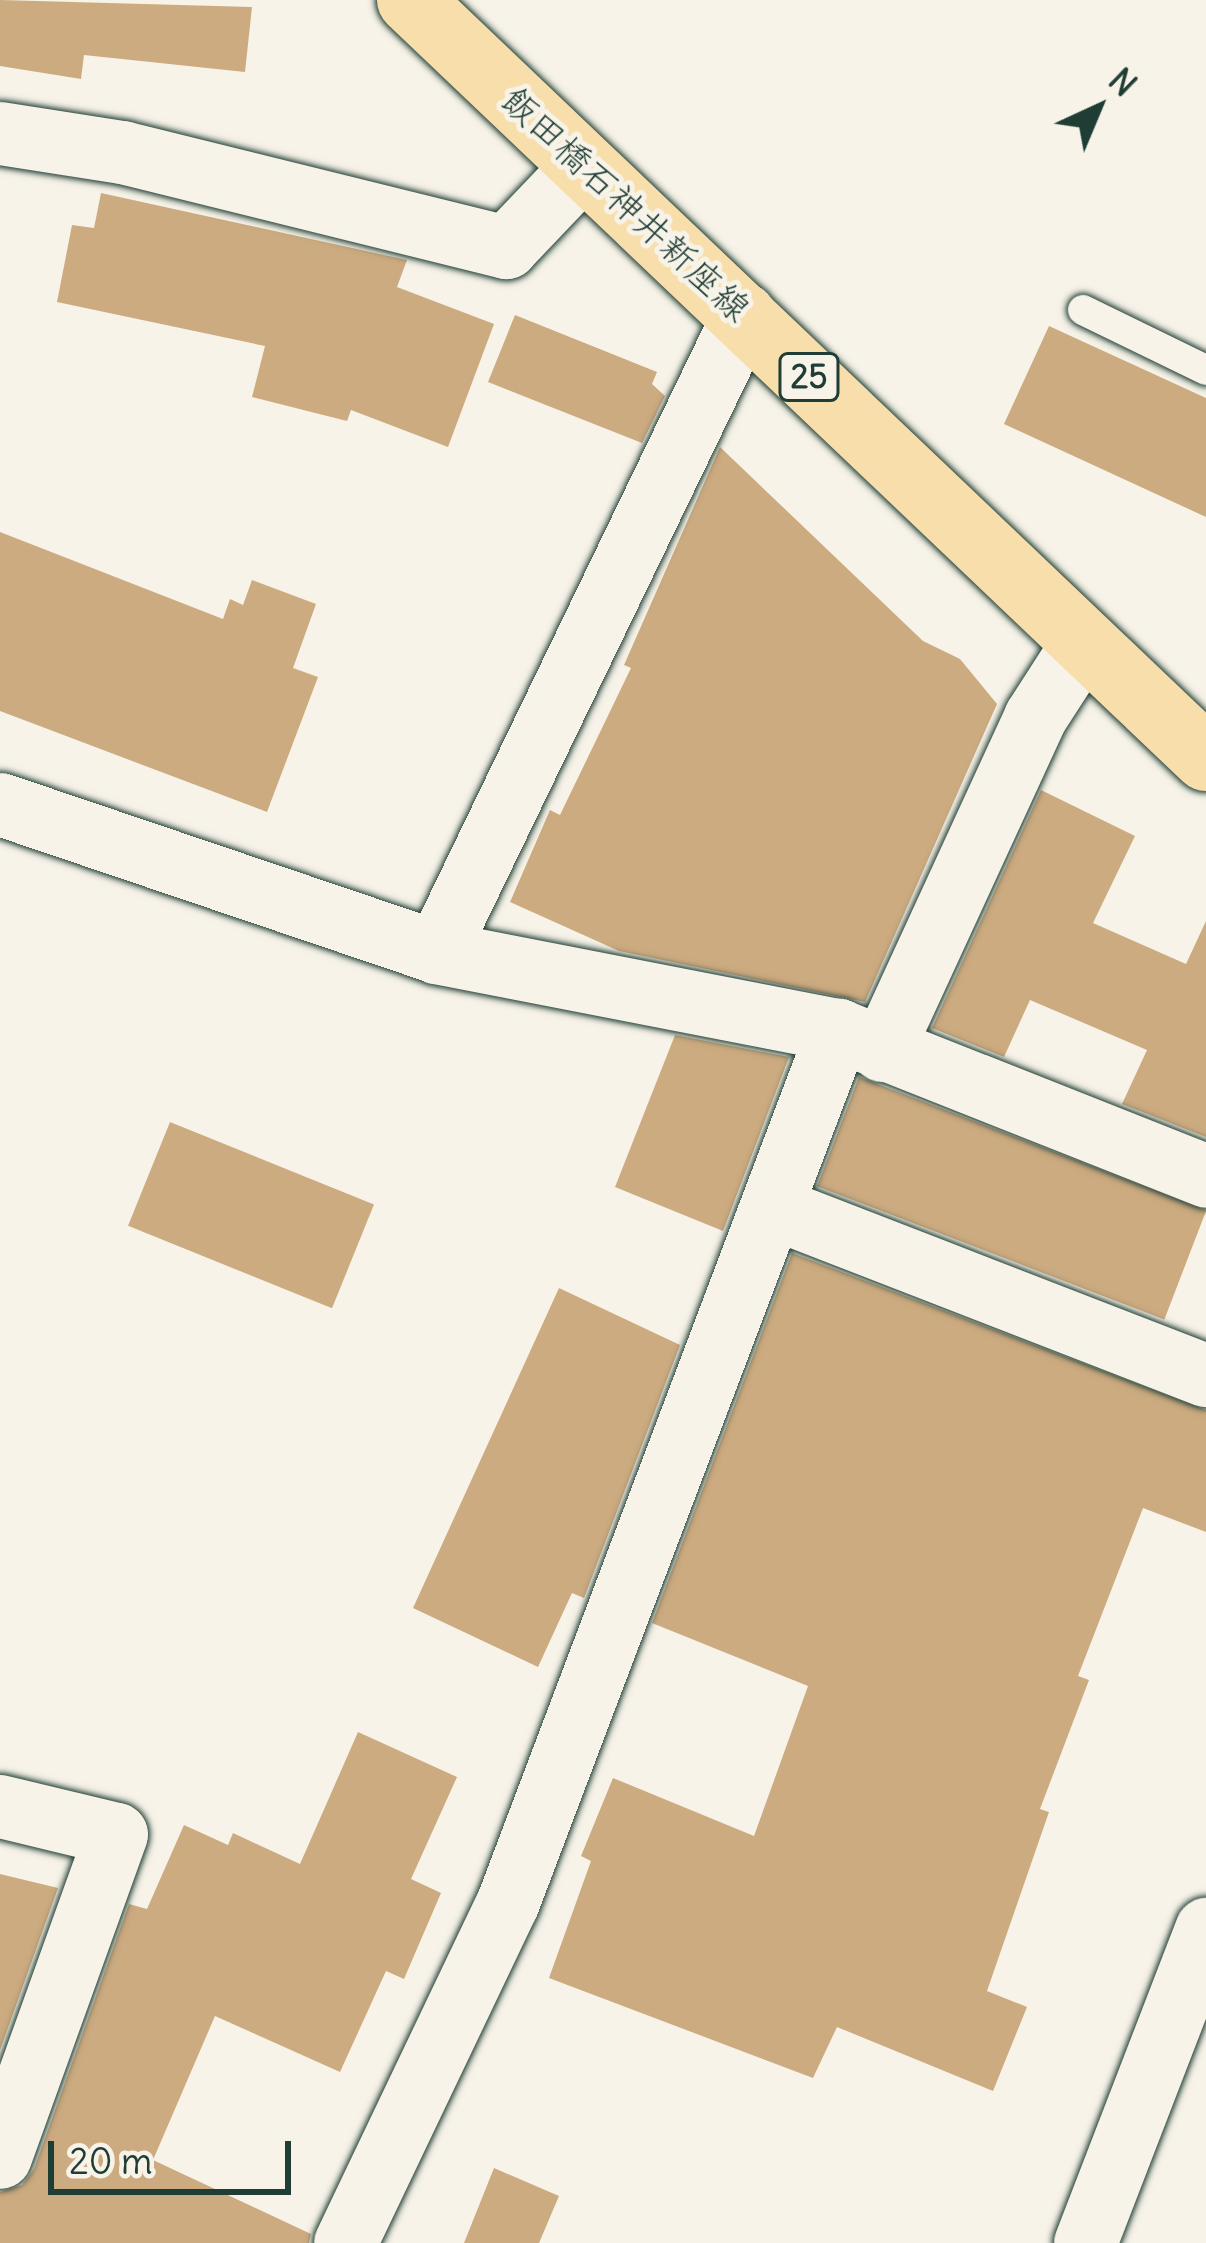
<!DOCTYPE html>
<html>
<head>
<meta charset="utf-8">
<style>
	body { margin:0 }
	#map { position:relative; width:1206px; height:2243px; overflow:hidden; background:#f7f3e8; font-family:Delius,"Klee One",sans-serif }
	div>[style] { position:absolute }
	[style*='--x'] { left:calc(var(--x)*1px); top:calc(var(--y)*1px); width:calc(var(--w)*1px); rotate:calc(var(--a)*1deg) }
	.building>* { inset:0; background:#cdab80; transform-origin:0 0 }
	.roads { filter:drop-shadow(0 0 3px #1f3d34) drop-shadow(0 0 3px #1f3d34) }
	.service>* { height:30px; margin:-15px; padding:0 15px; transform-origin:15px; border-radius:15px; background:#f7f3e8 }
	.minor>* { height:63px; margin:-31.5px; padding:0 31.5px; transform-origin:31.5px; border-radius:31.5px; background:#f7f3e8 }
	.primary>* { height:66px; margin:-33px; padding:0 33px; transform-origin:33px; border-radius:33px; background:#f8deab }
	span { translate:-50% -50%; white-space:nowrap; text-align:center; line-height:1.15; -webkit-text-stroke:10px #f7f3e8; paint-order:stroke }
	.shield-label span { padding:3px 9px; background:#f7f3e8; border:3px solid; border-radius:9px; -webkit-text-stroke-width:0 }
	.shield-label { font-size:33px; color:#1f3d34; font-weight:700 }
	.street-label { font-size:36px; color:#1f3d34 }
	.north { position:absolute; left:1038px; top:48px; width:120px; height:120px; -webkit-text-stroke:9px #f7f3e8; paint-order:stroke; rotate:44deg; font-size:33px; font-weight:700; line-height:48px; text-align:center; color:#1f3d34 }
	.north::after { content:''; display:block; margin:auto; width:42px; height:54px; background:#1f3d34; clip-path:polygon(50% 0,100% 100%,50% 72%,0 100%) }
	.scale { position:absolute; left:48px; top:2141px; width:243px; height:54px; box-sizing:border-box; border:6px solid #1f3d34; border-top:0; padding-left:15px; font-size:36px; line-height:42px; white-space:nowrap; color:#1f3d34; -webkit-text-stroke:9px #f7f3e8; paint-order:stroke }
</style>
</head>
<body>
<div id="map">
	<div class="building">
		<i style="clip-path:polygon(0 0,252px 7px,245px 72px,84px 55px,81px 79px,0 66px)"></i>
		<i style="clip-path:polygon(101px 193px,407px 260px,397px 287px,494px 324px,448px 447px,351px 410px,347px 421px,252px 397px,265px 346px,57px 302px,72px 225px,94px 228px)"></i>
		<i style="clip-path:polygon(515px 315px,657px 372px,652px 384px,665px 396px,642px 443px,488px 382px)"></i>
		<i style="clip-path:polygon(1049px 326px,1206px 398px,1206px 517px,1004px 424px)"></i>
		<i style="clip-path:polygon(720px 447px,923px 641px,960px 659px,997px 704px,865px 1002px,619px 951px,510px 902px,550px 810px,560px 815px,631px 668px,624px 665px)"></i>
		<i style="clip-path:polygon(0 532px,223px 619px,230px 599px,243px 605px,252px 580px,316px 604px,293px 668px,318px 677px,267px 812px,0 711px)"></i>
		<i style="clip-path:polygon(1041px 790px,1135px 836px,1093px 923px,1186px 964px,1206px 921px,1206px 1137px,1122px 1104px,1147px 1050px,1030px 1000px,1004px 1057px,932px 1028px)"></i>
		<i style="clip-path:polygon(675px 1035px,789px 1057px,723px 1231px,615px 1187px)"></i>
		<i style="left:859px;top:1077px;width:372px;height:117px;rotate:21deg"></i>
		<i style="left:170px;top:1122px;width:220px;height:112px;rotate:22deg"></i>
		<i style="clip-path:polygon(792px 1253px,1206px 1410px,1206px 1532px,1143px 1508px,1078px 1676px,1089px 1680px,1040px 1809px,1049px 1812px,987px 1991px,1027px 2007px,993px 2091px,837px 2027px,813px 2078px,549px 1978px,591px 1861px,581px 1856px,613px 1778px,754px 1836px,808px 1686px,652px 1623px)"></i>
		<i style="clip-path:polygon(559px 1288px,680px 1345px,584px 1598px,572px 1593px,538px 1667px,413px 1608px)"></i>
		<i style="clip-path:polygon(358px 1732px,457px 1777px,411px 1879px,441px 1893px,404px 1979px,386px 1971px,340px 2072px,215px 2016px,153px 2160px,311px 2234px,309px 2243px,0 2243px,0 2192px,22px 2185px,34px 2169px,129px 1904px,147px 1909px,184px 1825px,228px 1845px,233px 1833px,300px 1864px)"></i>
		<i style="clip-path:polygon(0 1874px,58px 1888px,0 2050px)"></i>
		<i style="clip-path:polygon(494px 2168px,559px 2196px,539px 2243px,464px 2243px)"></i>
	</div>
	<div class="roads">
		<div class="service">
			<i style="--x:1083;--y:310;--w:137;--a:26"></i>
		</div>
		<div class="minor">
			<i style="--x:0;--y:133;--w:123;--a:8.9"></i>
			<i style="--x:122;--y:152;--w:396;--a:13.9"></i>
			<i style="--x:506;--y:247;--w:113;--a:-46.4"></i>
			<i style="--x:0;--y:804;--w:460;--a:18.7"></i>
			<i style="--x:436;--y:952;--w:409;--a:11"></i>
			<i style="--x:838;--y:1030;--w:396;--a:21.6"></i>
			<i style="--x:436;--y:952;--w:708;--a:-64.23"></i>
			<i style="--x:882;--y:1050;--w:366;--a:-65.3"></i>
			<i style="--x:1035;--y:717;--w:90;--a:-57.2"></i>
			<i style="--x:772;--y:1207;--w:465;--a:21.2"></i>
			<i style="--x:0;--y:1806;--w:119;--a:13.6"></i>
			<i style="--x:116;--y:1834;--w:343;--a:109.8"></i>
			<i style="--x:345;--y:2243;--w:376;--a:-64.5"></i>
			<i style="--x:507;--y:1904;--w:935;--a:-69.26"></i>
			<i style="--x:1085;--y:2243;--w:337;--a:-68.9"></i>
		</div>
		<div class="primary">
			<i style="--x:410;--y:0;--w:1099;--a:43.6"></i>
		</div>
	</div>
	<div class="shield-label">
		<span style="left:809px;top:377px">25</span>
	</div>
	<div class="street-label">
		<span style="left:626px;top:204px;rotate:43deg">飯田橋石神井新座線</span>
	</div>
	<div class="north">N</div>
	<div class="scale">20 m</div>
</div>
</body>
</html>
